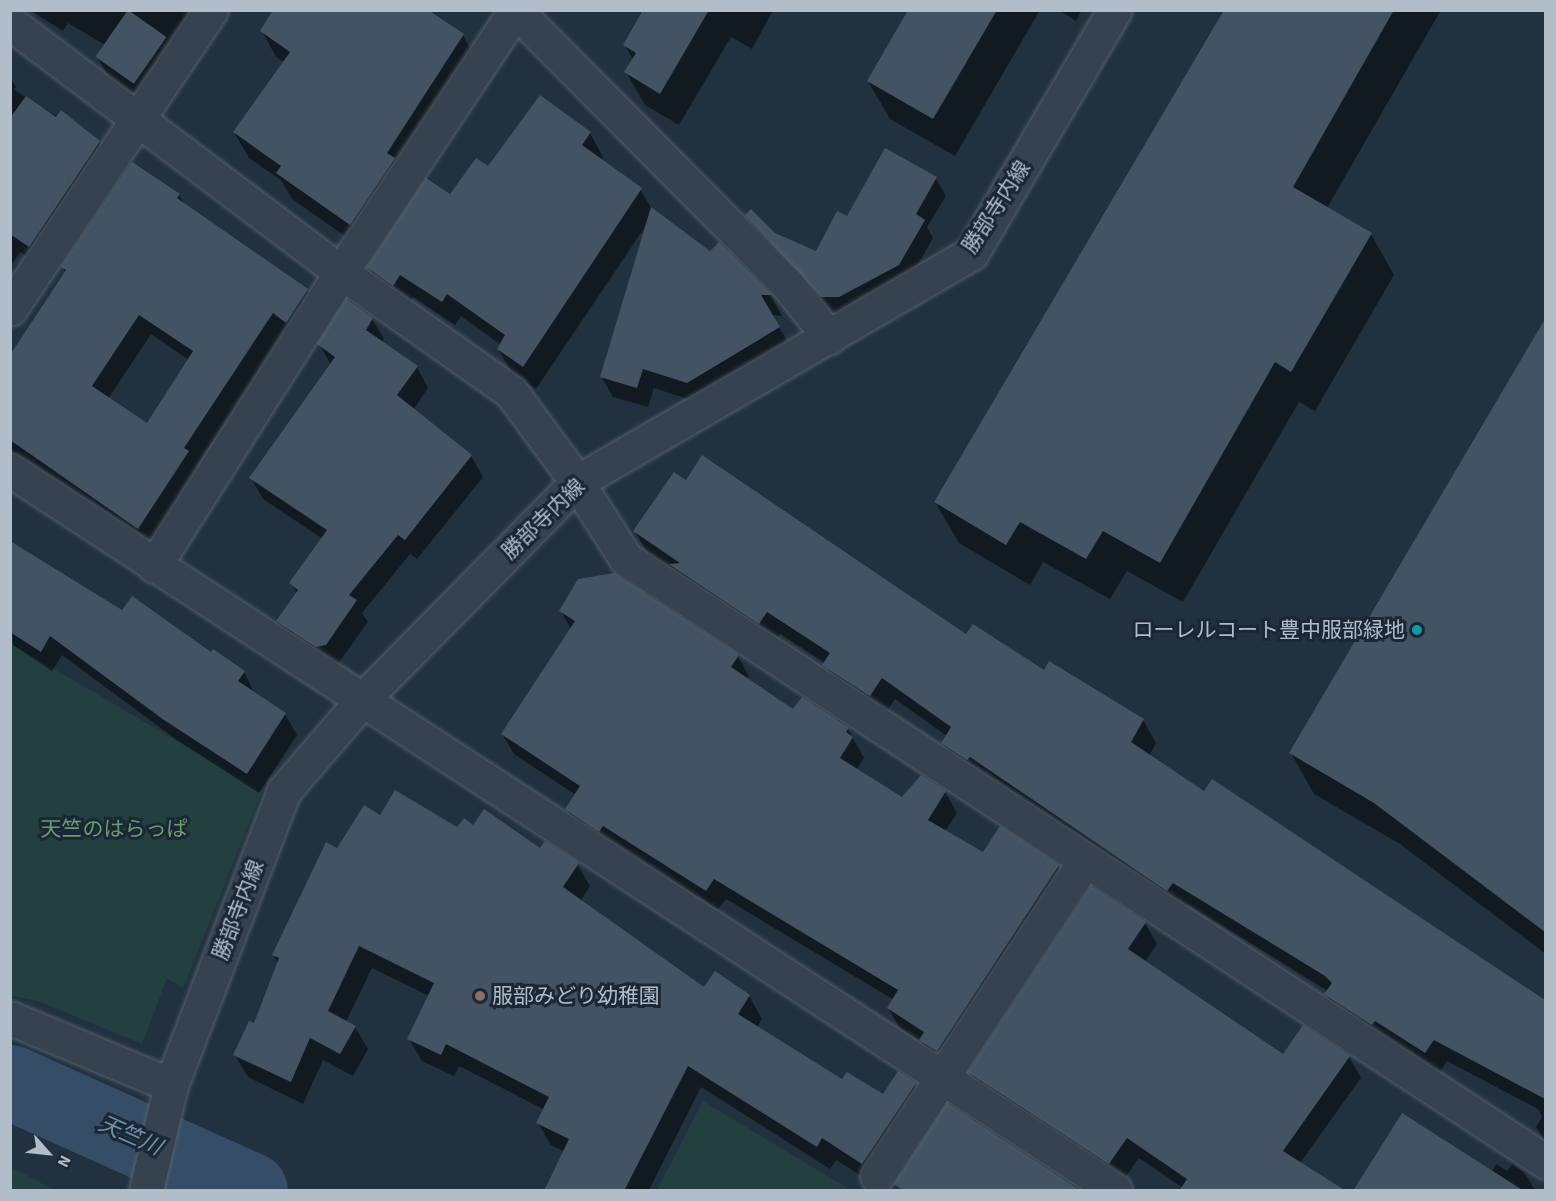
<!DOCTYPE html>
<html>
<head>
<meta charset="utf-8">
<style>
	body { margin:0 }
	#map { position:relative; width:1556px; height:1201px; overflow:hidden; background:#22313f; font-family:"Source Sans 3","Noto Sans JP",sans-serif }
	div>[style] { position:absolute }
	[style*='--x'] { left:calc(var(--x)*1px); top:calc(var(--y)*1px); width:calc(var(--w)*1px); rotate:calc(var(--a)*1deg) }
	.green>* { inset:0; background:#243f40 }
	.shadow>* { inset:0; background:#0007 }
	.river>* { height:75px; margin:-37.5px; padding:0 37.5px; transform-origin:37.5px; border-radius:37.5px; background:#354d67 }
	.building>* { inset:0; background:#435363; transform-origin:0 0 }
	.roads { filter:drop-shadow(0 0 2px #54606d) drop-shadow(0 0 2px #54606d) }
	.minor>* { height:33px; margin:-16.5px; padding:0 16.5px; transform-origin:16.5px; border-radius:16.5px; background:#36424f }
	.dots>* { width:16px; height:16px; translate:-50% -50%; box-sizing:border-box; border:3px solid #1b2734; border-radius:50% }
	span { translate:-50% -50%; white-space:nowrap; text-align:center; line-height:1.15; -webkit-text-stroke:6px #1b2734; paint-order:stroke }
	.street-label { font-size:21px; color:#b2bdca }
	.poi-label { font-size:21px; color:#b2bdca }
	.right { translate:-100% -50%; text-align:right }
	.left { translate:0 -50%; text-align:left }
	.park-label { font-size:21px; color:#689d70 }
	.water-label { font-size:22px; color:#7090af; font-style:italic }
	.frame { position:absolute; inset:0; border:12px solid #b2bdca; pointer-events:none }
	.north { position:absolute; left:18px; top:1123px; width:60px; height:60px; -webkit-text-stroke:4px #1b2734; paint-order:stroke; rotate:117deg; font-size:16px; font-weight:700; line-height:24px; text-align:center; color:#b2bdca }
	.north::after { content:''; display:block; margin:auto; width:21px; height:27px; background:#b2bdca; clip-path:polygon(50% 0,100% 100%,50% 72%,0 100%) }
</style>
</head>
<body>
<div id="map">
	<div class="green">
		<i style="clip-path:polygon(10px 643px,262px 791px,183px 988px,167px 978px,142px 1044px,38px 1001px,11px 996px)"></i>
		<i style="clip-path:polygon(703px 1101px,851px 1190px,657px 1190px)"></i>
		<i style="clip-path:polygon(10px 1167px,11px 1167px,54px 1190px,11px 1190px)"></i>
	</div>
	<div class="shadow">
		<i style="clip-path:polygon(30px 10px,214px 10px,149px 108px,112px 82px,97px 57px,105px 45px,68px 23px,63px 31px)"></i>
		<i style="clip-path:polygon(425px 10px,463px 36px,478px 61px,365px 250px,292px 199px,281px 180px,249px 158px,234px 132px,284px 62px,276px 57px,262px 31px)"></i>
		<i style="clip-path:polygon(645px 10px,773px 10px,752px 49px,731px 37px,679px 125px,645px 105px,626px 72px,633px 60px,625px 45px)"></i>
		<i style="clip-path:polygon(910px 10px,1040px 10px,955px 156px,890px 119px,868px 81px)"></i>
		<i style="clip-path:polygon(1059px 10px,1082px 10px,1076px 21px)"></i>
		<i style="clip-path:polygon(1226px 10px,1441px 10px,1327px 208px,1371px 234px,1394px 275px,1315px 411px,1299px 402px,1183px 602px,1127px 571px,1110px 599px,1043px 562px,1030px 585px,959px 543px,935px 502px)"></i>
		<i style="clip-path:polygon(10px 77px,16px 87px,14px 90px,99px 142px,111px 162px,41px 266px,20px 252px,10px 267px)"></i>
		<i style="clip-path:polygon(590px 133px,603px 157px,601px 160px,640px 189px,653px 211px,710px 253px,719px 244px,771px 296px,782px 316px,772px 315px,791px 348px,700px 403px,654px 388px,648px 407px,613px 397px,601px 376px,647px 224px,536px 389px,512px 373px,498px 349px,501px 345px,461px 316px,455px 325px,413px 297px,407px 308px,382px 291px,369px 267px,450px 196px,489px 169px)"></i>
		<i style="clip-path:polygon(936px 179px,946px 196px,927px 227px,933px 238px,908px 282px,849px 314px,832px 313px,756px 232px,747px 215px,774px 234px,817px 252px,847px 218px)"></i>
		<i style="clip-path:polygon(evenodd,179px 195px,186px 206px,307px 290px,318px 311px,285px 333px,196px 467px,200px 473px,150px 548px,10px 478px,10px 371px,66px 273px,63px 267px,179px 195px,151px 334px,189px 360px,147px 425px,108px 399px,151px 334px)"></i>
		<i style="clip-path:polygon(372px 319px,384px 339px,382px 343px,417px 367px,428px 388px,413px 410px,471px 456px,483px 477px,417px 559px,410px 554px,362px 613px,368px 622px,337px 665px,289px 641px,277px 621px,297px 593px,291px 583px,323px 539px,263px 499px,251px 478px,331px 365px,319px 344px)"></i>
		<i style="clip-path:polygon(1546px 322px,1546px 954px,1400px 844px,1314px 794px,1291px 753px)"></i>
		<i style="clip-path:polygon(635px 531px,967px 636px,1044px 672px,1050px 663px,1143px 720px,1156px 743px,1149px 756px,1546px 1016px,1546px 1143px,1536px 1127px,1542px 1117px,1538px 1109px,1447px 1061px,1438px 1075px,1339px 1017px,1326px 994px,1328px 991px,1187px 904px,1181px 913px,956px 765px,943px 743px,947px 736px,895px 699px,883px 718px,837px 688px,825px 663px,780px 634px,772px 645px,648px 554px)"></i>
		<i style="clip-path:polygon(10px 543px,123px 612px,244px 672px,255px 694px,285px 714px,297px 735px,259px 793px,177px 740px,62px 655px,52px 671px,13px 645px)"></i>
		<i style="clip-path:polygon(561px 611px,738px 656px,749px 677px,747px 680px,794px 711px,848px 729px,864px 758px,856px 770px,902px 799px,921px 776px,945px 792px,957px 813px,945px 831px,984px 854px,1000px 828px,1058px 866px,1070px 887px,949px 1071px,932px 1060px,922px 1042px,900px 1028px,888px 1008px,894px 1000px,726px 899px,718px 910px,615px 845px,579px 830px,567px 810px,576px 795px,514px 754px,502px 734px,571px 629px)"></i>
		<i style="clip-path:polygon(380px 817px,458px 829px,474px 827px,577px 864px,590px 886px,580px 902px,705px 989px,749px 996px,762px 1019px,757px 1027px,843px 1081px,883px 1097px,915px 1084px,928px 1106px,876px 1185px,836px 1160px,830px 1169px,701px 1087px,649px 1190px,546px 1190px,565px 1152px,551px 1145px,538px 1123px,545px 1110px,459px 1066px,454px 1076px,422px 1061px,409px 1039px,429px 996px,372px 968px,346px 1022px,355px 1027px,368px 1049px,353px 1076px,323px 1060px,303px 1104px,248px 1077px,235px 1055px,255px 1025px,278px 963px,273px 955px,338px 850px)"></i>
		<i style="clip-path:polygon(1145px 923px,1157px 944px,1145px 962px,1283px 1056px,1349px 1057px,1361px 1078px,1300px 1163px,1183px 1188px,1139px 1158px,1121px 1183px,982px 1092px,970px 1072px)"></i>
		<i style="clip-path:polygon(1496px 1164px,1507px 1171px,1512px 1164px,1524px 1172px,1535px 1190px,1355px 1190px,1492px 1172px)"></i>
	</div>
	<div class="river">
		<i style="--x:10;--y:1082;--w:263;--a:24.2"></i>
	</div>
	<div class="building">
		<i style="left:128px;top:10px;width:47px;height:57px;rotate:35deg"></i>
		<i style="clip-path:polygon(273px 10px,428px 10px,464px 34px,387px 153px,395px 158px,350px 225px,276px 173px,281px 166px,233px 132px,290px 52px,260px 31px)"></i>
		<i style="clip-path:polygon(643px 10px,709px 10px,660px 94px,624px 72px,636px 53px,623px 45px)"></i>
		<i style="clip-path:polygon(908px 10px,997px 10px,933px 119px,867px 81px)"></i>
		<i style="clip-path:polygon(1224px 10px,1394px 10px,1293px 187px,1372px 233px,1291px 372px,1275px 362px,1160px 563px,1103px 531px,1086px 559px,1020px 522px,1006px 545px,934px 502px)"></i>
		<i style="clip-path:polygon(540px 95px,591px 132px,582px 145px,642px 188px,523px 367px,497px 349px,505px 335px,447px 294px,442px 302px,400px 275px,393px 286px,367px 267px,426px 178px,450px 194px,476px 158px,488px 166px)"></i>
		<i style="clip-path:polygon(26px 96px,56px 117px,61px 110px,100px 141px,29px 247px,10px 234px,10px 118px)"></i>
		<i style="clip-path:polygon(885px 148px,937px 177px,916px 214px,925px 220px,899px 265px,839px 297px,821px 297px,745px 215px,751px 209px,775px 233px,816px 251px,837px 211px,847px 216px)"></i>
		<i style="clip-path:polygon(evenodd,132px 162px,180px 194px,177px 198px,308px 289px,286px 323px,273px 313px,184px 448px,189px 451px,138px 529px,10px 440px,10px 355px,66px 270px,61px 267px,132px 162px,139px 315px,193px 351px,147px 423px,92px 386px,139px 315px)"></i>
		<i style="clip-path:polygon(651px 207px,710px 251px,719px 242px,772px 295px,761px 295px,780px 327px,687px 383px,643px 369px,637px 388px,600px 377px)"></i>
		<i style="clip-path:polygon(346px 299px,373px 318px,366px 330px,418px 366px,397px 395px,472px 455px,405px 540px,398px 535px,349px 595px,357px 600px,326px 645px,316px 647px,276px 621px,298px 590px,289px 583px,327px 530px,249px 478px,335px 357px,317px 344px)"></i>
		<i style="clip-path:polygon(1545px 319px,1545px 932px,1374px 803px,1289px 753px)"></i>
		<i style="clip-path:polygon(702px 455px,966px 634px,973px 624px,1044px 670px,1049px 661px,1144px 719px,1131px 742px,1204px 791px,1212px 779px,1545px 1000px,1545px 1099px,1434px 1040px,1425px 1053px,1375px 1021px,1372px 1025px,1324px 994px,1332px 983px,1325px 976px,1173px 883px,1167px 891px,970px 757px,967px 760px,941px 743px,951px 727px,882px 678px,870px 696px,822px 665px,830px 653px,767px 612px,759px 624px,669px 564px,680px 563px,633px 531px,674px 472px,686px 480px)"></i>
		<i style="clip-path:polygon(10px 541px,122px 610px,132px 596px,211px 652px,213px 649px,245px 671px,238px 681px,286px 713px,247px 774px,164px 720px,50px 636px,41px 652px,10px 632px)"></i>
		<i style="clip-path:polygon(614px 573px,739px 655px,731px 667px,793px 709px,802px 697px,849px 728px,846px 732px,853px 737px,840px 758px,902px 797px,921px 775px,946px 791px,928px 820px,983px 852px,1000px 826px,1059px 865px,937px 1051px,919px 1040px,924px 1032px,887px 1008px,898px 990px,714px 879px,706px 891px,603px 826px,599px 832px,565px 809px,580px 786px,501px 734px,575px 621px,559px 611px,578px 579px)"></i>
		<i style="clip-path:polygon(395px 790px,457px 827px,464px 818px,473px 825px,484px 809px,540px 848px,545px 841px,579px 863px,563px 887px,704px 987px,715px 971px,750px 995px,738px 1014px,842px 1079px,847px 1072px,883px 1094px,898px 1071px,916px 1083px,862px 1164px,822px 1138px,817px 1147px,688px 1066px,624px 1191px,544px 1191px,569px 1139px,536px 1123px,549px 1097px,446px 1044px,441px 1055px,407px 1039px,434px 983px,359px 946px,328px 1011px,356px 1026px,340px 1054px,310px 1038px,291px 1082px,233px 1055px,249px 1021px,254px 1023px,279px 958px,272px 955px,326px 842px,337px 848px,364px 805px,380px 815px)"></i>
		<i style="clip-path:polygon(1091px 886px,1146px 922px,1128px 949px,1283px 1054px,1303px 1025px,1350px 1056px,1283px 1151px,1346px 1191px,1179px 1191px,1187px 1179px,1127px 1138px,1109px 1164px,968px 1072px)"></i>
		<i style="clip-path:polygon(947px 1103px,1081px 1191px,904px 1191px,894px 1184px)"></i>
		<i style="clip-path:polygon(1402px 1113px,1524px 1191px,1353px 1191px)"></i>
	</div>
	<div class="roads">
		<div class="minor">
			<i style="--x:515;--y:10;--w:386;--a:45.2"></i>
			<i style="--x:787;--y:284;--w:68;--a:51.6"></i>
			<i style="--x:10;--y:23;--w:414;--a:37"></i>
			<i style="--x:341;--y:272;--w:208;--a:35.2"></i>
			<i style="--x:511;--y:392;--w:112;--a:53.7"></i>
			<i style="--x:577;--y:482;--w:91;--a:57.5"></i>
			<i style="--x:626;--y:559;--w:1100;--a:33.24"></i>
			<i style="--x:10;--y:309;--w:360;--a:-56.1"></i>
			<i style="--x:10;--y:470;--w:1319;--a:33.09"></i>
			<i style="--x:154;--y:566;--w:348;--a:-57.5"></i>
			<i style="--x:341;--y:272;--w:314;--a:-56.3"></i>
			<i style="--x:10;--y:1018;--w:174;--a:22.6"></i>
			<i style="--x:877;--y:1176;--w:376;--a:-56.6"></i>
			<i style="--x:146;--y:1190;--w:108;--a:-76.6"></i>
			<i style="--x:171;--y:1085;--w:315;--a:-69"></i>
			<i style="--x:284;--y:791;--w:121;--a:-49.3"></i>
			<i style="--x:363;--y:699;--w:305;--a:-45.4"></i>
			<i style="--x:577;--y:482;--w:455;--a:-30.1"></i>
			<i style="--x:971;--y:254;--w:283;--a:-59.5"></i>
		</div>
	</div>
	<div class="dots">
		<i style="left:1417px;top:630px;background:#0f9aa8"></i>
		<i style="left:480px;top:996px;background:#8d6e63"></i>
	</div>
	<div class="street-label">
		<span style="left:996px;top:207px;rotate:-57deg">勝部寺内線</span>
		<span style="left:543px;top:519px;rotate:-44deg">勝部寺内線</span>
		<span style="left:238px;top:910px;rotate:-69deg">勝部寺内線</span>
	</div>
	<div class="poi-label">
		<span class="right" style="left:1405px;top:630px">ローレルコート豊中服部緑地</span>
		<span class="left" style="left:492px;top:996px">服部みどり幼稚園</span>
	</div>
	<div class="park-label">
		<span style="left:114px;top:829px">天竺のはらっぱ</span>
	</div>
	<div class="water-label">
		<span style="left:130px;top:1136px;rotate:24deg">天竺川</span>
	</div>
	<div class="frame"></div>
	<div class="north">N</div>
</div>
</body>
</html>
